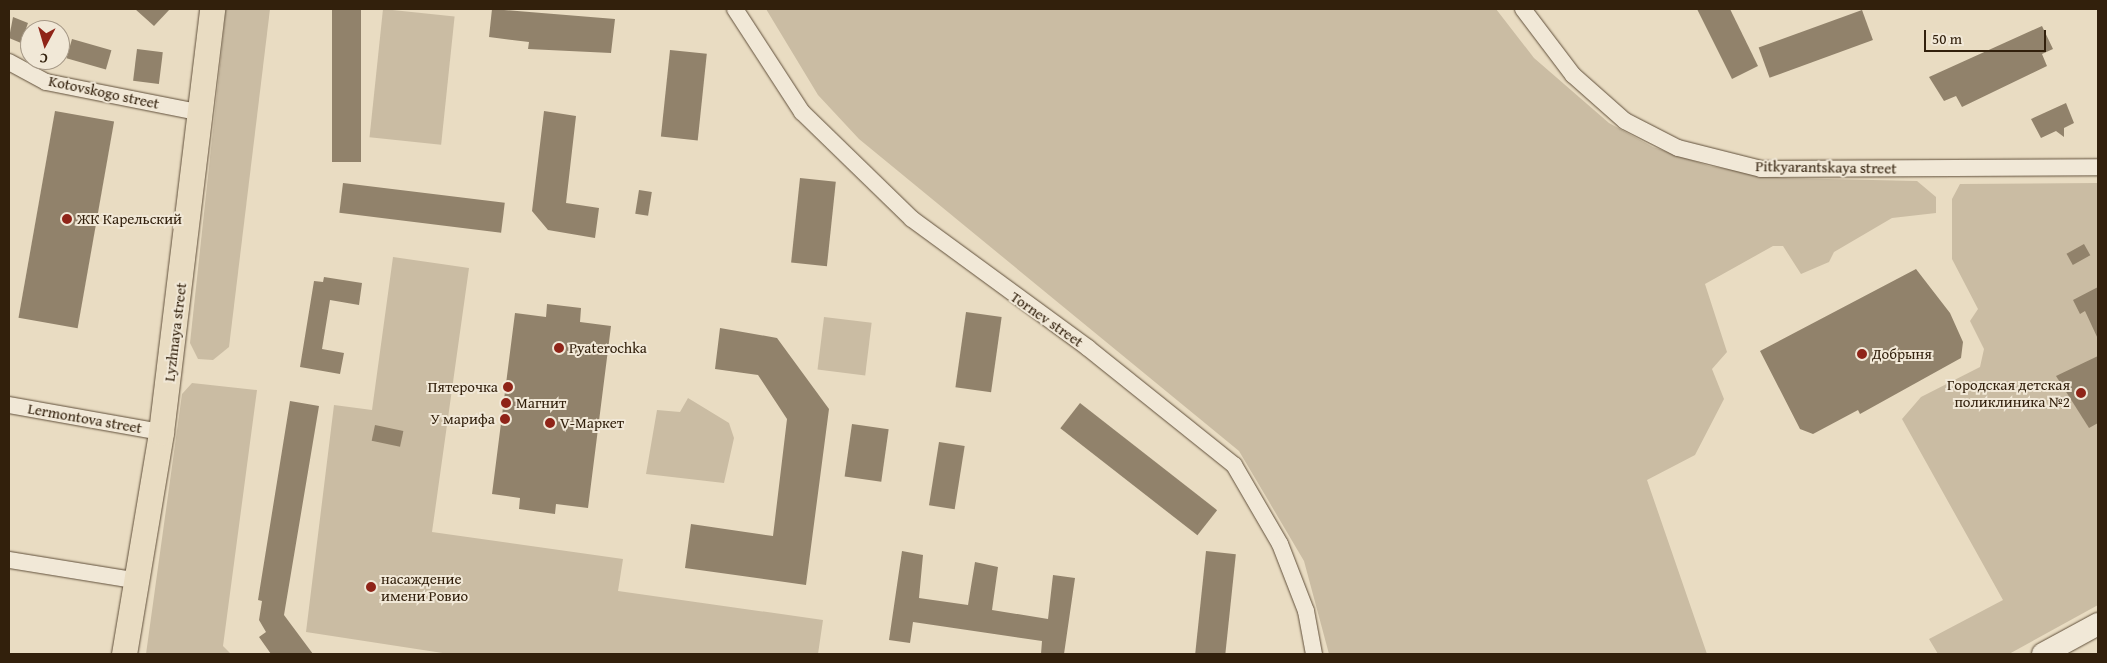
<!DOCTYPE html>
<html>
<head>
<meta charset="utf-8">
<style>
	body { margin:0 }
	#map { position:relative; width:2107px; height:663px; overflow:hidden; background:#e9dcc2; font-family:"Gentium Book Plus",serif }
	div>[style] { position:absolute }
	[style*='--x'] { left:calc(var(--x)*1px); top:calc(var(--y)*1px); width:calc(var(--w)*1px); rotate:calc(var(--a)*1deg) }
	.green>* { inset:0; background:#cabca3; transform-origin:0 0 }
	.building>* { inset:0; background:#91826b; transform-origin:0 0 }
	.roads { filter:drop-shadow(0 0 1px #604f3a) drop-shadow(0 0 1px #604f3a) }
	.street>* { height:16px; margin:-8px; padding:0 8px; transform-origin:8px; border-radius:8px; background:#f1e8d7 }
	.secondary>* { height:22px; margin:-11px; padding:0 11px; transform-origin:11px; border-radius:11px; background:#f1e8d7 }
	.primary>* { height:25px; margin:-12.5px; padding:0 12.5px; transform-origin:12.5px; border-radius:12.5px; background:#e9dcc2 }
	.dots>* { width:14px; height:14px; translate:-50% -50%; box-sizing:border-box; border:2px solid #f1e8d7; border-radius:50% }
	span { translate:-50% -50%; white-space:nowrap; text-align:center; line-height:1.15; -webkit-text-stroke:4px #f1e8d7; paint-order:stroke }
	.street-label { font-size:15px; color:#32200c }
	.poi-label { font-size:15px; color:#32200c }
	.left { translate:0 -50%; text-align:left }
	.right { translate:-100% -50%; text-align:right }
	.frame { position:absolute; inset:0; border:10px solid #32200c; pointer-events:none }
	.north { position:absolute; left:20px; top:20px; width:50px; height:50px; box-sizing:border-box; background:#f1e8d7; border:1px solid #a59886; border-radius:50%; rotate:186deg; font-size:14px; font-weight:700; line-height:20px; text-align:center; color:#32200c }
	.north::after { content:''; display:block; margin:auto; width:18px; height:22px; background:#8f2418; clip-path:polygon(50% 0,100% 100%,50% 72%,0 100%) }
	.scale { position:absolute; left:1924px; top:30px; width:122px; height:22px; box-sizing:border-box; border:2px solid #32200c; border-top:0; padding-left:6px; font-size:15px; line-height:18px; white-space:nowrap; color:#32200c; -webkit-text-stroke:4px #f1e8d7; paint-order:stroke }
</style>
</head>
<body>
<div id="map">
	<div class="green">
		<i style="clip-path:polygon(226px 9px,270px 9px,229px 347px,213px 360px,198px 359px,190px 343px)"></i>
		<i style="left:383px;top:9px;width:72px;height:129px;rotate:6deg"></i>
		<i style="clip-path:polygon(766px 9px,1496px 9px,1534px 58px,1609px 123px,1653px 147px,1709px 166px,1783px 178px,1917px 181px,1936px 197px,1936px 213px,1892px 218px,1834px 252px,1829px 262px,1801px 274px,1783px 246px,1773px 246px,1705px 284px,1727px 352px,1712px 369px,1724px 399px,1695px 455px,1647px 480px,1707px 654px,1329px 654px,1304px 561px,1239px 451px,859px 139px,818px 95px)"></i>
		<i style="clip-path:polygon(2098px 183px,2098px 605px,2009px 654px,1938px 654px,1929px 639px,2003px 600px,1902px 419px,1921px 397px,1980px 367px,1984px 349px,1970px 321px,1978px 309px,1952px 259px,1952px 199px,1960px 184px)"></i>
		<i style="clip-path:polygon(393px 257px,469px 268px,432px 532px,623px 559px,618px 591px,823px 620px,818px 654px,449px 654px,306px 632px,334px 405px,372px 410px)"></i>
		<i style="left:824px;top:317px;width:48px;height:53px;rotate:7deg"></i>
		<i style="clip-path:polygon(192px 383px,257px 390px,223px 646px,231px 654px,146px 654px,182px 394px)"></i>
		<i style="clip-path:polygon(688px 398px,729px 423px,734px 438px,724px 483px,646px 474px,657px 410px,680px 412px)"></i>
	</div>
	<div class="building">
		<i style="clip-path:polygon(135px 9px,170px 9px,154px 26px)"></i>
		<i style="left:332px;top:9px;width:29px;height:153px"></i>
		<i style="clip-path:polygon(492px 9px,615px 19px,611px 53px,528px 49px,529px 42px,489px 37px)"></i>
		<i style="clip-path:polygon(1697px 9px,1730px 9px,1758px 66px,1732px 79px)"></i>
		<i style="left:1862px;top:10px;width:32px;height:110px;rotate:70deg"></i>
		<i style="clip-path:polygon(13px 17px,28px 23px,21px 43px,9px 38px)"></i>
		<i style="clip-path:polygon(2042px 26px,2053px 49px,2042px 54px,2047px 66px,1962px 107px,1956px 96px,1944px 101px,1929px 77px)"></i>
		<i style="left:72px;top:39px;width:41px;height:20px;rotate:16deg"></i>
		<i style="left:137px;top:49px;width:26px;height:32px;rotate:7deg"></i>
		<i style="left:670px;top:50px;width:37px;height:87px;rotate:6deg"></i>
		<i style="clip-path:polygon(2066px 103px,2074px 123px,2064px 128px,2064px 137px,2056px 131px,2041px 138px,2031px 119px)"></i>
		<i style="left:55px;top:111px;width:60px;height:210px;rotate:10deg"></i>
		<i style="clip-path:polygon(544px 111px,576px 116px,566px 203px,599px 208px,595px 238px,548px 230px,532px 211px)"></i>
		<i style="left:800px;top:178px;width:36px;height:85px;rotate:6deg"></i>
		<i style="left:343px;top:183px;width:163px;height:30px;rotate:7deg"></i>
		<i style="left:639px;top:190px;width:13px;height:24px;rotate:9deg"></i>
		<i style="left:2084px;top:244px;width:13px;height:20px;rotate:61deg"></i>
		<i style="clip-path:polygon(1916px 269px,1950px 313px,1963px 342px,1961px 358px,1860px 414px,1858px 410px,1813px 434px,1800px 429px,1760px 351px)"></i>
		<i style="clip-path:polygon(324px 277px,362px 283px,359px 305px,330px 300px,322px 349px,344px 353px,340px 374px,300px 367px,314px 281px,323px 282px)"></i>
		<i style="clip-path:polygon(2098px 287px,2098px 339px,2085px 311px,2080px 314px,2073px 300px)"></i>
		<i style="clip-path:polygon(547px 304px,581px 308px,580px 322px,611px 326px,588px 508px,556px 504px,555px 514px,519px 509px,520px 498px,492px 494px,515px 313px,546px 317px)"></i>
		<i style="left:966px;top:312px;width:36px;height:76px;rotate:8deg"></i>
		<i style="clip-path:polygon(720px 328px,777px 338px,829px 409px,806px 585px,685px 568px,691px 524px,773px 536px,787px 419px,758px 375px,715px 369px)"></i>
		<i style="clip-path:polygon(2098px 356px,2098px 423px,2089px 428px,2056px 376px)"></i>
		<i style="clip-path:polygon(290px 401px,319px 406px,284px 615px,313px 654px,271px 654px,259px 637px,266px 632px,259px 620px,262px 601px,258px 600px)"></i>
		<i style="left:1080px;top:403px;width:174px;height:32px;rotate:38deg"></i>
		<i style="left:852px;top:424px;width:37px;height:53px;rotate:8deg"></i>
		<i style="left:375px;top:425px;width:29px;height:16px;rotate:12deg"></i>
		<i style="left:939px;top:442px;width:26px;height:64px;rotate:9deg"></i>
		<i style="clip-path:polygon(902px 551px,923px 555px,919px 598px,968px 605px,975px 562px,998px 567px,992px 610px,1048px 619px,1053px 575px,1075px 578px,1064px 654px,1041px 654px,1042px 641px,913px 622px,910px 643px,889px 640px)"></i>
		<i style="left:1206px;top:551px;width:30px;height:104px;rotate:6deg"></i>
	</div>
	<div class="roads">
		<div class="street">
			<i style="--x:735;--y:9;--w:123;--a:57"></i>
			<i style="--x:802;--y:112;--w:153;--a:44.2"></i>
			<i style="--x:912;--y:219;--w:218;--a:36.2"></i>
			<i style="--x:1088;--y:348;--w:187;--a:38.7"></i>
			<i style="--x:1234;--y:465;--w:91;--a:59.8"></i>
			<i style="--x:1280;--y:544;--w:72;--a:68.8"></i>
			<i style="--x:1306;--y:611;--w:44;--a:79.5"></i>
			<i style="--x:1523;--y:9;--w:83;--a:52.9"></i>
			<i style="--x:1573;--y:75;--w:69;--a:41.5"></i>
			<i style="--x:1625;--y:121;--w:59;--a:27"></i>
			<i style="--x:1678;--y:148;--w:86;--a:14.2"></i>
			<i style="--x:1761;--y:169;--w:337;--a:-0.3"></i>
			<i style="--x:9;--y:62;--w:42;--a:28.4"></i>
			<i style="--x:46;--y:82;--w:160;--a:11.2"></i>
			<i style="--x:9;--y:405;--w:154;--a:10.1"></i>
			<i style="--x:9;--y:560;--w:131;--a:9.2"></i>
		</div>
		<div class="secondary">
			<i style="--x:2043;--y:654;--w:63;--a:-28.6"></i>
		</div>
		<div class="primary">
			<i style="--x:124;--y:654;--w:225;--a:-80.5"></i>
			<i style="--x:161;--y:432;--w:426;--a:-83.1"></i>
		</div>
	</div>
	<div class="dots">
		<i style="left:67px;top:219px;background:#8f2418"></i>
		<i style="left:559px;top:348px;background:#8f2418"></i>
		<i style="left:1862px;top:354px;background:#8f2418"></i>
		<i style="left:508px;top:387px;background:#8f2418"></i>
		<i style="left:2081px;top:393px;background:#8f2418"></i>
		<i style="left:506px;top:403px;background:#8f2418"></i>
		<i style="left:505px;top:419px;background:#8f2418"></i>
		<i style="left:550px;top:423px;background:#8f2418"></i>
		<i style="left:371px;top:587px;background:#8f2418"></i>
	</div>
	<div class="street-label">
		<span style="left:104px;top:92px;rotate:12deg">Kotovskogo street</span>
		<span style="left:1826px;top:167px;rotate:1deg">Pitkyarantskaya street</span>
		<span style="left:1047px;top:319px;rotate:35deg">Tornev street</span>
		<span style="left:175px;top:332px;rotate:-83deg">Lyzhnaya street</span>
		<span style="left:85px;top:418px;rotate:10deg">Lermontova street</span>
	</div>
	<div class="poi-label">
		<span class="left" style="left:77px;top:219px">ЖК Карельский</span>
		<span class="left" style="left:569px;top:348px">Pyaterochka</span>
		<span class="left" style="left:1872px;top:354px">Добрыня</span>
		<span class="right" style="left:2070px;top:393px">Городская детская<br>поликлиника №2</span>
		<span class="right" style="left:498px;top:387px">Пятерочка</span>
		<span class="left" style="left:516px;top:403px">Магнит</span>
		<span class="right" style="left:495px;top:419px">У марифа</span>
		<span class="left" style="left:560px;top:423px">V-Маркет</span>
		<span class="left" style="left:381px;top:587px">насаждение<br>имени Ровио</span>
	</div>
	<div class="frame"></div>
	<div class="north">С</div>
	<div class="scale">50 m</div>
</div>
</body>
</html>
